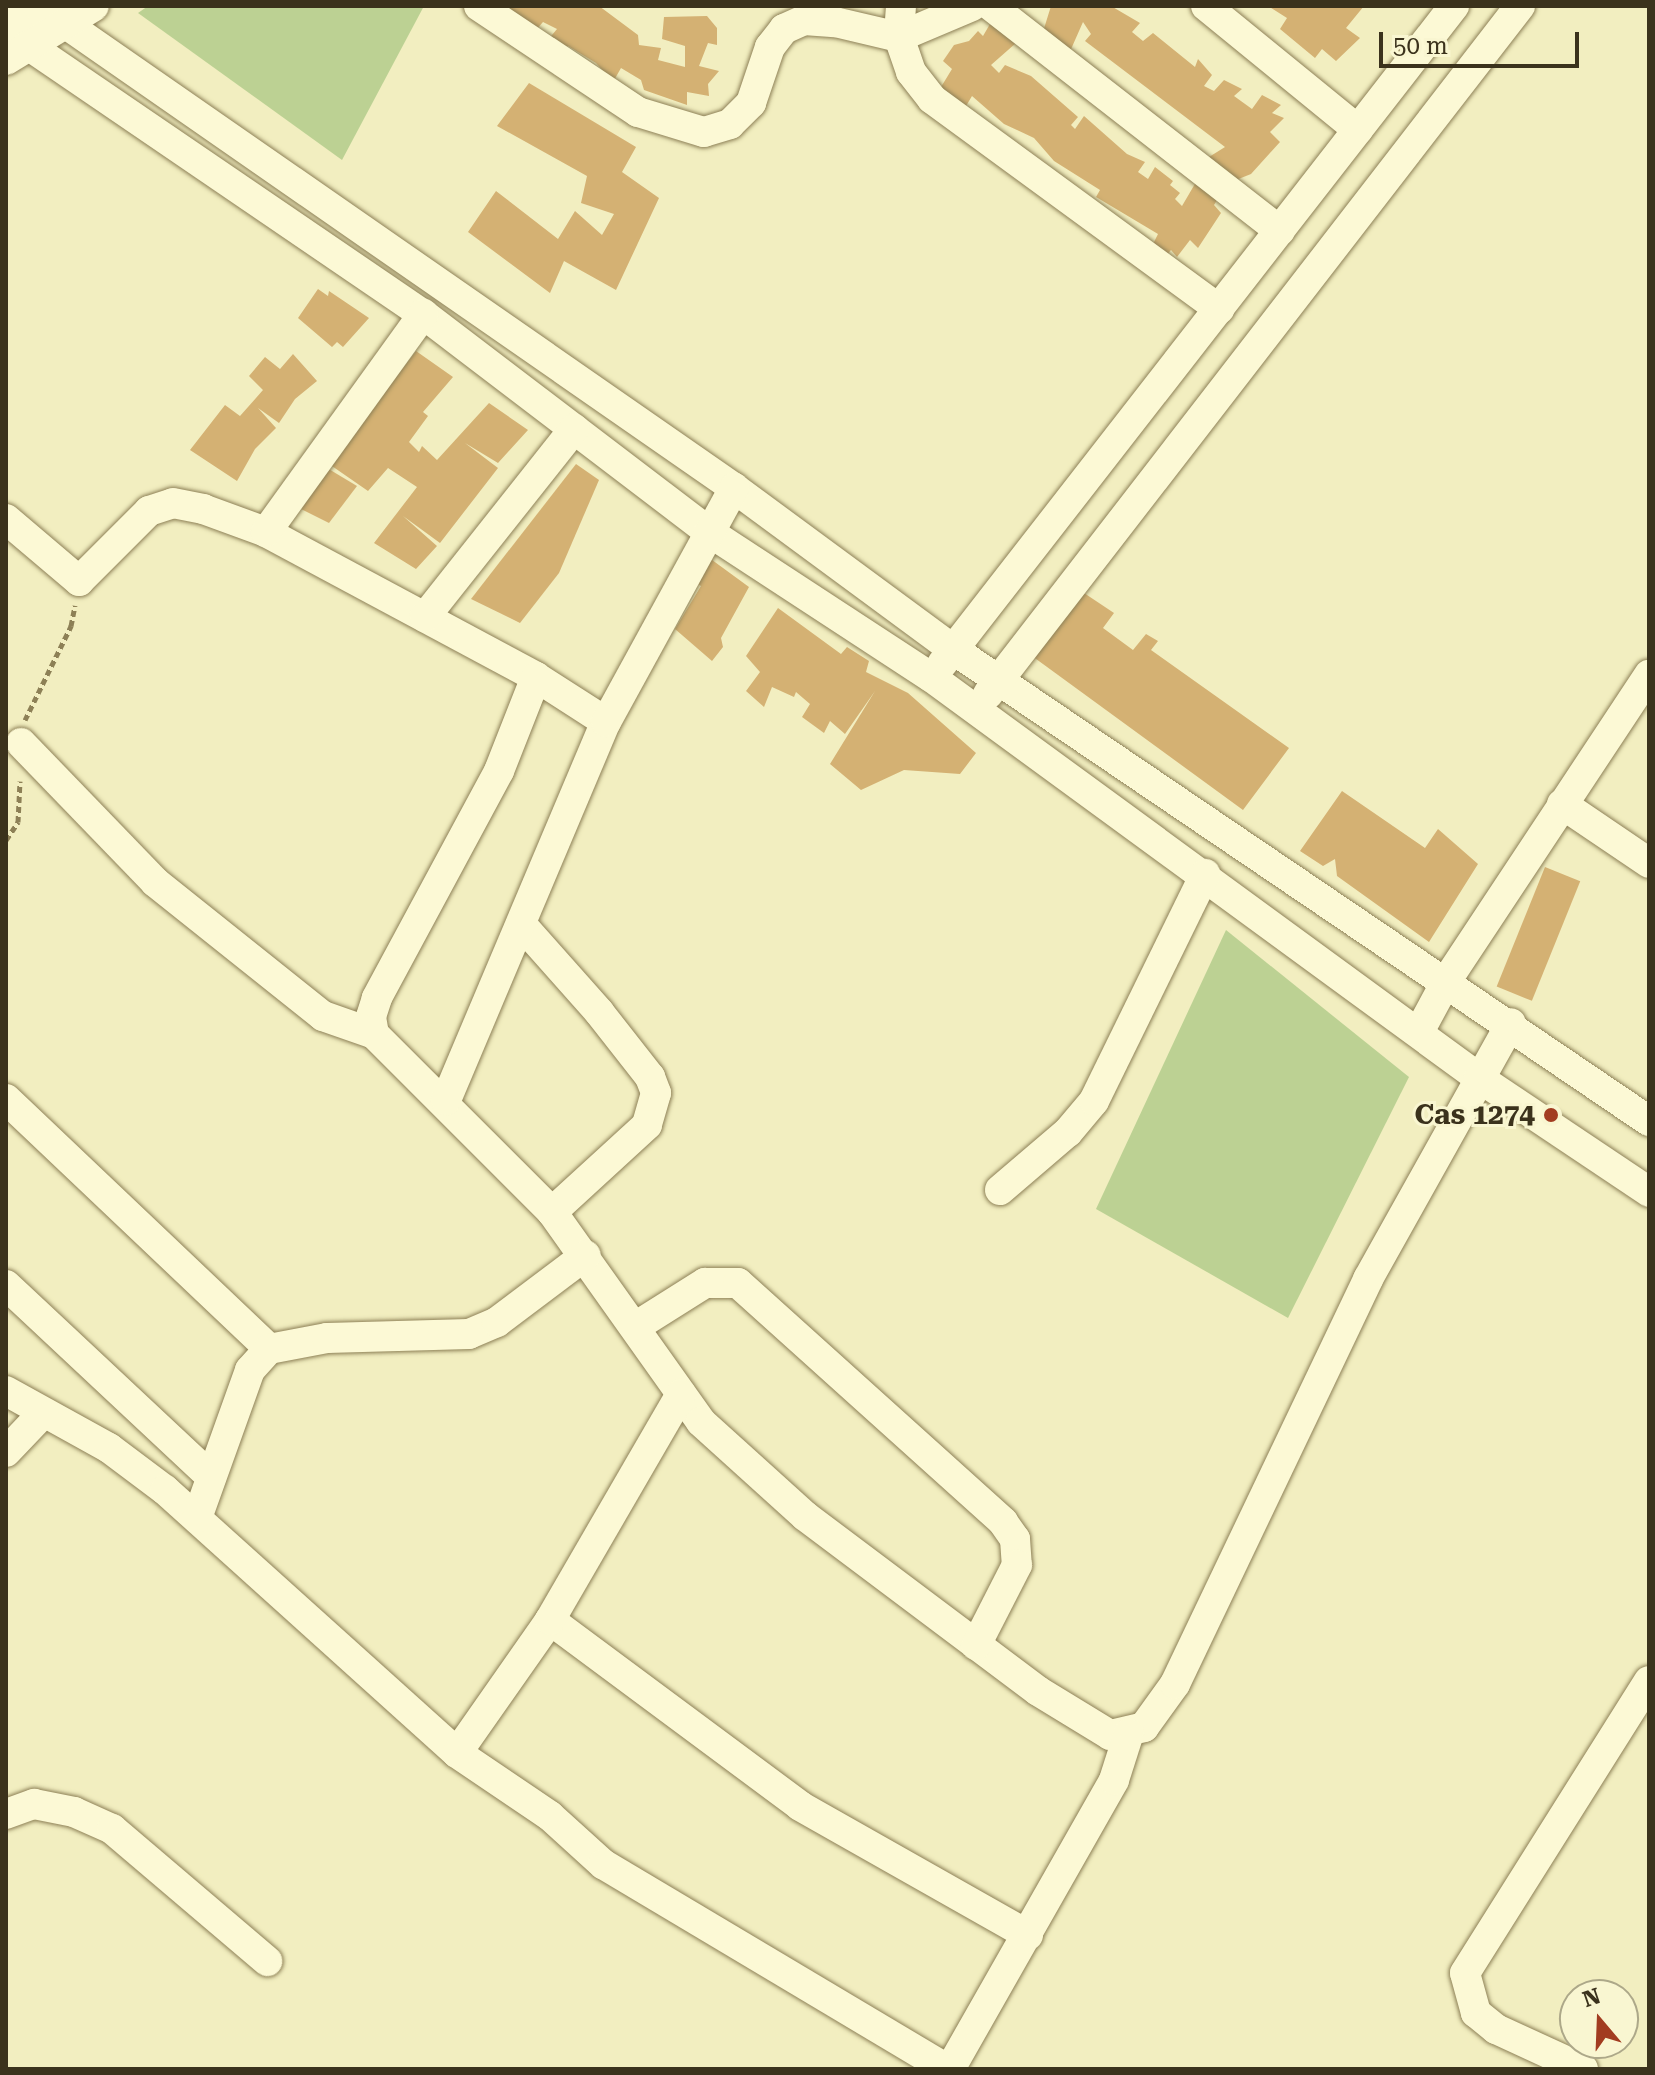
<!DOCTYPE html>
<html>
<head>
<meta charset="utf-8">
<style>
	body { margin:0 }
	#map { position:relative; width:1655px; height:2075px; overflow:hidden; background:#f2eec0; font-family:"Roboto Serif",serif }
	div>[style] { position:absolute }
	[style*='--x'] { left:calc(var(--x)*1px); top:calc(var(--y)*1px); width:calc(var(--w)*1px); rotate:calc(var(--a)*1deg) }
	.green>* { inset:0; background:#bcd193 }
	.building>* { inset:0; background:#d4b173; transform-origin:0 0 }
	.path>* { height:5px; margin-top:-2.5px; transform-origin:0; background:repeating-linear-gradient(90deg,#8d8056 0 6px,transparent 0 10px) }
	.roads { filter:drop-shadow(0 0 2px #8d8056) drop-shadow(0 0 2px #8d8056) }
	.minor>* { height:30px; margin:-15px; padding:0 15px; transform-origin:15px; border-radius:15px; background:#fcf9d5 }
	.dots>* { width:22px; height:22px; translate:-50% -50%; box-sizing:border-box; border:4px solid #f9f6d1; border-radius:50% }
	span { translate:-50% -50%; white-space:nowrap; text-align:center; line-height:1.15; -webkit-text-stroke:6px #f9f6d1; paint-order:stroke }
	.poi-label { font-size:28px; color:#3b321c; font-weight:700 }
	.right { translate:-100% -50%; text-align:right }
	.frame { position:absolute; inset:0; border:8px solid #3b321c; pointer-events:none }
	.north { position:absolute; left:1559px; top:1979px; width:80px; height:80px; box-sizing:border-box; background:#f9f6d1; border:2px solid #ada889; border-radius:50%; rotate:341deg; font-size:22px; font-weight:700; line-height:32px; text-align:center; color:#3b321c }
	.north::after { content:''; display:block; margin:auto; width:28px; height:36px; background:#a23c20; clip-path:polygon(50% 0,100% 100%,50% 72%,0 100%) }
	.scale { position:absolute; left:1379px; top:32px; width:200px; height:36px; box-sizing:border-box; border:4px solid #3b321c; border-top:0; padding-left:10px; font-size:24px; line-height:28px; white-space:nowrap; color:#3b321c; -webkit-text-stroke:6px #f9f6d1; paint-order:stroke }
</style>
</head>
<body>
<div id="map">
	<div class="green">
		<i style="clip-path:polygon(148px 6px,424px 6px,342px 160px,138px 13px)"></i>
		<i style="clip-path:polygon(1226px 930px,1409px 1077px,1288px 1318px,1096px 1209px)"></i>
	</div>
	<div class="building">
		<i style="clip-path:polygon(504px 6px,599px 6px,638px 35px,639px 45px,661px 48px,658px 60px,685px 67px,685px 46px,662px 39px,664px 17px,707px 16px,717px 28px,717px 45px,708px 43px,699px 66px,719px 71px,708px 84px,709px 96px,687px 92px,687px 105px,644px 90px,641px 80px,621px 68px,613px 82px,596px 63px,568px 46px,563px 51px,547px 41px,557px 29px,543px 22px,536px 30px)"></i>
		<i style="clip-path:polygon(1051px 6px,1111px 6px,1140px 23px,1132px 32px,1143px 41px,1153px 33px,1195px 67px,1198px 59px,1212px 75px,1204px 86px,1214px 91px,1224px 80px,1242px 89px,1234px 96px,1252px 109px,1262px 95px,1281px 105px,1272px 113px,1284px 118px,1270px 132px,1280px 142px,1251px 174px,1236px 180px,1209px 157px,1225px 147px,1085px 41px,1091px 34px,1083px 22px,1068px 56px,1042px 35px)"></i>
		<i style="clip-path:polygon(1268px 6px,1364px 6px,1346px 28px,1360px 38px,1336px 61px,1322px 49px,1315px 58px,1280px 29px,1287px 18px)"></i>
		<i style="clip-path:polygon(990px 24px,1016px 43px,991px 65px,999px 73px,1005px 65px,1031px 76px,1078px 117px,1071px 125px,1075px 129px,1084px 116px,1127px 154px,1145px 162px,1138px 172px,1148px 179px,1155px 167px,1173px 181px,1170px 185px,1180px 193px,1175px 199px,1182px 206px,1199px 177px,1220px 195px,1214px 205px,1221px 213px,1198px 248px,1190px 240px,1177px 257px,1171px 250px,1166px 256px,1152px 246px,1158px 234px,1096px 197px,1100px 190px,1054px 161px,1034px 138px,1004px 124px,972px 96px,963px 111px,941px 87px,952px 69px,943px 61px,954px 45px,969px 41px,978px 31px,983px 36px)"></i>
		<i style="clip-path:polygon(529px 83px,636px 147px,622px 172px,659px 198px,616px 290px,564px 261px,550px 293px,468px 232px,496px 191px,558px 239px,575px 211px,602px 235px,614px 214px,581px 203px,587px 176px,497px 126px)"></i>
		<i style="clip-path:polygon(318px 289px,328px 296px,329px 291px,369px 318px,343px 347px,337px 342px,332px 347px,298px 318px)"></i>
		<i style="clip-path:polygon(416px 351px,453px 377px,423px 412px,428px 416px,409px 442px,419px 452px,422px 446px,437px 460px,489px 403px,528px 430px,498px 463px,465px 443px,498px 468px,440px 543px,403px 516px,437px 546px,416px 569px,374px 543px,417px 487px,388px 468px,368px 491px,329px 464px)"></i>
		<i style="clip-path:polygon(293px 354px,317px 381px,295px 399px,279px 423px,258px 408px,276px 428px,255px 449px,237px 481px,190px 450px,225px 405px,240px 416px,263px 390px,249px 376px,265px 357px,280px 369px)"></i>
		<i style="clip-path:polygon(576px 464px,599px 480px,559px 573px,520px 623px,471px 599px)"></i>
		<i style="clip-path:polygon(322px 465px,357px 486px,329px 523px,291px 504px)"></i>
		<i style="clip-path:polygon(708px 557px,749px 587px,721px 638px,723px 647px,712px 661px,675px 629px,701px 586px,691px 580px)"></i>
		<i style="clip-path:polygon(1084px 593px,1114px 613px,1103px 628px,1133px 650px,1146px 634px,1158px 641px,1151px 650px,1289px 748px,1243px 810px,1032px 656px)"></i>
		<i style="clip-path:polygon(778px 608px,841px 654px,847px 647px,869px 661px,866px 672px,908px 693px,976px 753px,960px 774px,904px 770px,861px 790px,830px 764px,875px 691px,845px 734px,830px 721px,824px 733px,802px 717px,810px 704px,796px 692px,794px 697px,772px 687px,764px 707px,746px 691px,760px 672px,746px 656px)"></i>
		<i style="clip-path:polygon(1342px 791px,1425px 848px,1438px 829px,1478px 864px,1429px 942px,1337px 876px,1335px 859px,1323px 866px,1300px 851px)"></i>
		<i style="left:1545px;top:867px;width:38px;height:129px;rotate:22deg"></i>
	</div>
	<div class="path">
		<i style="--x:25;--y:720;--w:105;--a:-63.9"></i>
		<i style="--x:71;--y:626;--w:21;--a:-79"></i>
		<i style="--x:6;--y:840;--w:22;--a:-56"></i>
		<i style="--x:18;--y:822;--w:41;--a:-87.2"></i>
	</div>
	<div class="roads">
		<div class="minor">
			<i style="--x:12;--y:6;--w:57;--a:18.4"></i>
			<i style="--x:66;--y:24;--w:813;--a:34.78"></i>
			<i style="--x:734;--y:488;--w:273;--a:36.4"></i>
			<i style="--x:954;--y:650;--w:840;--a:34.13"></i>
			<i style="--x:479;--y:6;--w:191;--a:33.7"></i>
			<i style="--x:638;--y:112;--w:69;--a:16.9"></i>
			<i style="--x:704;--y:132;--w:27;--a:-17"></i>
			<i style="--x:730;--y:124;--w:30;--a:-45"></i>
			<i style="--x:751;--y:103;--w:59;--a:-71.3"></i>
			<i style="--x:770;--y:47;--w:23;--a:-52"></i>
			<i style="--x:784;--y:29;--w:22;--a:-24"></i>
			<i style="--x:804;--y:20;--w:31;--a:4"></i>
			<i style="--x:835;--y:22;--w:66;--a:13.2"></i>
			<i style="--x:899;--y:37;--w:79;--a:-23"></i>
			<i style="--x:901;--y:6;--w:31;--a:94"></i>
			<i style="--x:899;--y:37;--w:37;--a:71"></i>
			<i style="--x:911;--y:72;--w:34;--a:52"></i>
			<i style="--x:932;--y:99;--w:356;--a:36.2"></i>
			<i style="--x:991;--y:6;--w:366;--a:37.9"></i>
			<i style="--x:1206;--y:6;--w:196;--a:39.2"></i>
			<i style="--x:6;--y:11;--w:40;--a:57.1"></i>
			<i style="--x:28;--y:45;--w:478;--a:34.3"></i>
			<i style="--x:423;--y:314;--w:360;--a:37.3"></i>
			<i style="--x:709;--y:532;--w:265;--a:33.2"></i>
			<i style="--x:931;--y:677;--w:679;--a:36.19"></i>
			<i style="--x:1479;--y:1078;--w:205;--a:33.8"></i>
			<i style="--x:6;--y:60;--w:103;--a:-31.5"></i>
			<i style="--x:6;--y:519;--w:96;--a:40.3"></i>
			<i style="--x:79;--y:581;--w:99;--a:-45"></i>
			<i style="--x:149;--y:511;--w:25;--a:-18"></i>
			<i style="--x:173;--y:503;--w:31;--a:11"></i>
			<i style="--x:203;--y:509;--w:67;--a:20.1"></i>
			<i style="--x:266;--y:532;--w:306;--a:28.2"></i>
			<i style="--x:536;--y:677;--w:83;--a:32.7"></i>
			<i style="--x:266;--y:532;--w:269;--a:-54.2"></i>
			<i style="--x:425;--y:617;--w:240;--a:-51.6"></i>
			<i style="--x:942;--y:664;--w:834;--a:-52.11"></i>
			<i style="--x:536;--y:677;--w:101;--a:111.5"></i>
			<i style="--x:499;--y:771;--w:258;--a:118.3"></i>
			<i style="--x:377;--y:998;--w:20;--a:108"></i>
			<i style="--x:371;--y:1017;--w:17;--a:80"></i>
			<i style="--x:374;--y:1034;--w:252;--a:45"></i>
			<i style="--x:552;--y:1212;--w:257;--a:54.6"></i>
			<i style="--x:701;--y:1422;--w:140;--a:42.1"></i>
			<i style="--x:805;--y:1516;--w:291;--a:36.9"></i>
			<i style="--x:1038;--y:1691;--w:84;--a:31.4"></i>
			<i style="--x:1110;--y:1735;--w:35;--a:-13"></i>
			<i style="--x:1144;--y:1727;--w:53;--a:-54.2"></i>
			<i style="--x:1175;--y:1684;--w:449;--a:-64.5"></i>
			<i style="--x:1368;--y:1279;--w:293;--a:-60.8"></i>
			<i style="--x:988;--y:694;--w:870;--a:-52.29"></i>
			<i style="--x:21;--y:743;--w:193;--a:46"></i>
			<i style="--x:155;--y:882;--w:215;--a:38.6"></i>
			<i style="--x:323;--y:1016;--w:54;--a:19.4"></i>
			<i style="--x:1562;--y:804;--w:105;--a:34.1"></i>
			<i style="--x:521;--y:924;--w:118;--a:48.4"></i>
			<i style="--x:599;--y:1012;--w:83;--a:51.9"></i>
			<i style="--x:650;--y:1077;--w:17;--a:69"></i>
			<i style="--x:656;--y:1093;--w:33;--a:106"></i>
			<i style="--x:647;--y:1125;--w:129;--a:137.5"></i>
			<i style="--x:1419;--y:1032;--w:59;--a:-61.7"></i>
			<i style="--x:1447;--y:980;--w:366;--a:-56.5"></i>
			<i style="--x:6;--y:1099;--w:363;--a:43.5"></i>
			<i style="--x:446;--y:1100;--w:410;--a:-67.1"></i>
			<i style="--x:606;--y:722;--w:267;--a:-61.3"></i>
			<i style="--x:1000;--y:1190;--w:89;--a:-40.5"></i>
			<i style="--x:1068;--y:1132;--w:40;--a:-50"></i>
			<i style="--x:1094;--y:1101;--w:253;--a:-63.9"></i>
			<i style="--x:6;--y:1285;--w:281;--a:43.1"></i>
			<i style="--x:635;--y:1327;--w:83;--a:-32.2"></i>
			<i style="--x:705;--y:1283;--w:33;--a:0"></i>
			<i style="--x:738;--y:1283;--w:357;--a:42"></i>
			<i style="--x:1003;--y:1522;--w:21;--a:55"></i>
			<i style="--x:1015;--y:1539;--w:26;--a:86"></i>
			<i style="--x:1017;--y:1565;--w:90;--a:117.1"></i>
			<i style="--x:6;--y:1391;--w:118;--a:29"></i>
			<i style="--x:109;--y:1448;--w:70;--a:36.9"></i>
			<i style="--x:165;--y:1490;--w:393;--a:42"></i>
			<i style="--x:457;--y:1753;--w:112;--a:34.1"></i>
			<i style="--x:550;--y:1816;--w:72;--a:42.2"></i>
			<i style="--x:603;--y:1864;--w:400;--a:30.8"></i>
			<i style="--x:6;--y:1452;--w:54;--a:-46.5"></i>
			<i style="--x:197;--y:1518;--w:157;--a:-70.3"></i>
			<i style="--x:250;--y:1370;--w:28;--a:-48"></i>
			<i style="--x:269;--y:1349;--w:59;--a:-10.7"></i>
			<i style="--x:327;--y:1338;--w:142;--a:-1.6"></i>
			<i style="--x:469;--y:1334;--w:30;--a:-23"></i>
			<i style="--x:497;--y:1322;--w:111;--a:-37"></i>
			<i style="--x:550;--y:1620;--w:312;--a:36.6"></i>
			<i style="--x:800;--y:1806;--w:262;--a:29.5"></i>
			<i style="--x:457;--y:1753;--w:162;--a:-55"></i>
			<i style="--x:550;--y:1620;--w:261;--a:-59.9"></i>
			<i style="--x:6;--y:1814;--w:30;--a:-20"></i>
			<i style="--x:34;--y:1804;--w:41;--a:11.3"></i>
			<i style="--x:74;--y:1812;--w:42;--a:24.1"></i>
			<i style="--x:112;--y:1829;--w:204;--a:40.4"></i>
			<i style="--x:950;--y:2069;--w:332;--a:-60.4"></i>
			<i style="--x:1114;--y:1780;--w:49;--a:-72.3"></i>
			<i style="--x:1583;--y:2069;--w:96;--a:-155.3"></i>
			<i style="--x:1496;--y:2029;--w:26;--a:-141"></i>
			<i style="--x:1476;--y:2013;--w:41;--a:-105.4"></i>
			<i style="--x:1465;--y:1973;--w:345;--a:-57.8"></i>
		</div>
	</div>
	<div class="dots">
		<i style="left:1551px;top:1115px;background:#a23c20"></i>
	</div>
	<div class="poi-label">
		<span class="right" style="left:1535px;top:1115px">Cas 1274</span>
	</div>
	<div class="frame"></div>
	<div class="north">N</div>
	<div class="scale">50 m</div>
</div>
</body>
</html>
